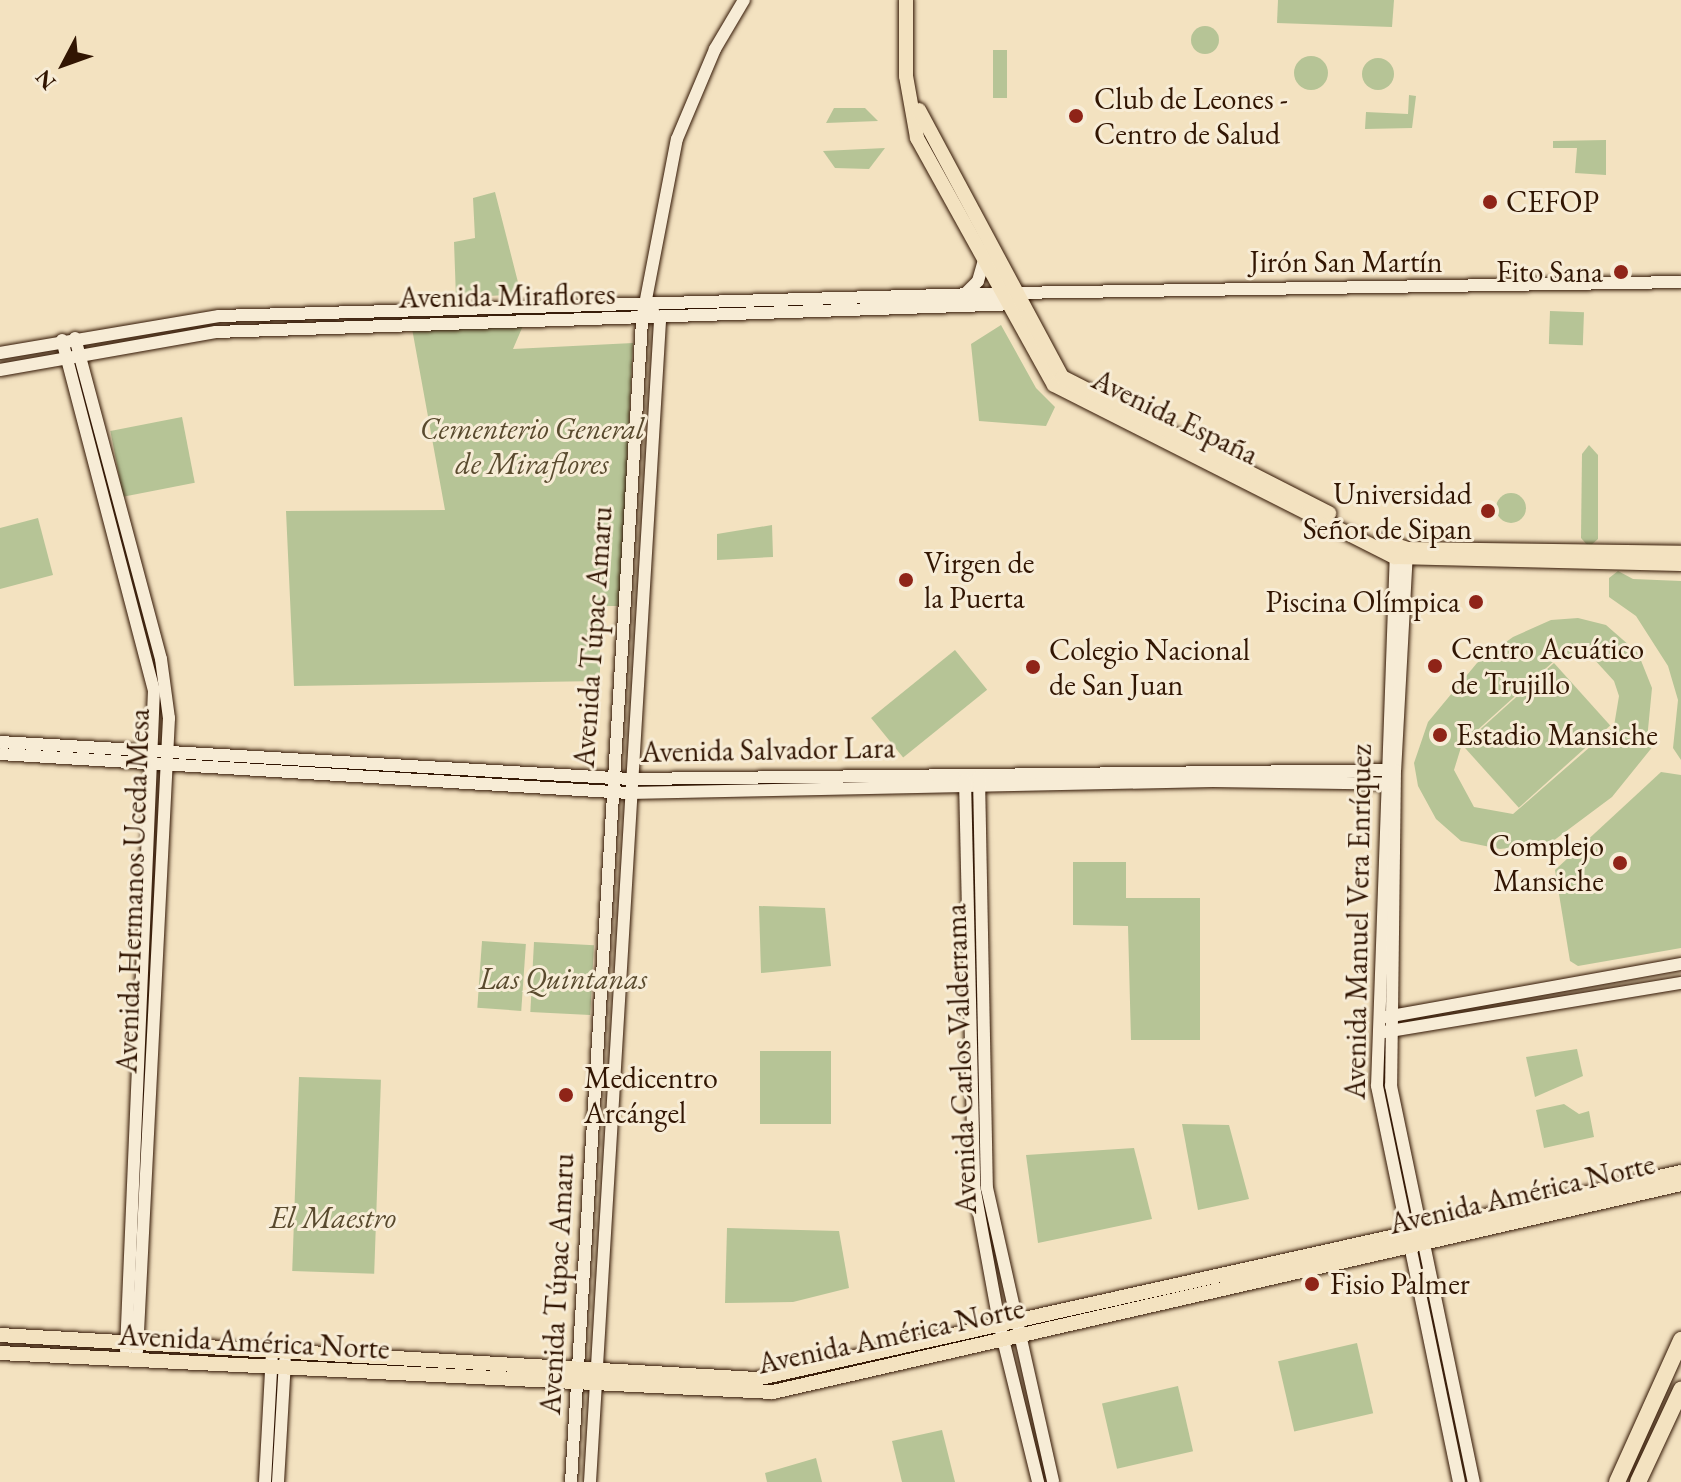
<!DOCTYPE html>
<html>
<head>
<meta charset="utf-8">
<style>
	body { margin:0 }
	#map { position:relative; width:1681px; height:1482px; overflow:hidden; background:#f3e2c0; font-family:"EB Garamond",serif }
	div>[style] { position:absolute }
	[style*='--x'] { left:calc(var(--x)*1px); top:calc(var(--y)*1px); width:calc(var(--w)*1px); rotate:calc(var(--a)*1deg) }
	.green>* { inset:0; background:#b6c496; transform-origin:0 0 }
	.round { border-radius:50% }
	.roads { filter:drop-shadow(0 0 2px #311502) drop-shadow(0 0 2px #311502) }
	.secondary>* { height:12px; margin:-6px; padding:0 6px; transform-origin:6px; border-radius:6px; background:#f7ecd6 }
	.primary>* { height:14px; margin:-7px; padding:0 7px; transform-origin:7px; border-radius:7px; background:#f3e2c0 }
	.highway>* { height:16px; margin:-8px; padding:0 8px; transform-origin:8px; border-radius:8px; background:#f3e2c0 }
	.dots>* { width:22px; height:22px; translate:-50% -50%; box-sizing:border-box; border:4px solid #f7ecd6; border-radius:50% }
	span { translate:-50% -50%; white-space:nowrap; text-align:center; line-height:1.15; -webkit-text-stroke:6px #f7ecd6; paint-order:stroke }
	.poi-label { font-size:30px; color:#311502 }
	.left { translate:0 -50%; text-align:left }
	.right { translate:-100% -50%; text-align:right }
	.street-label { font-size:30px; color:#311502 }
	.park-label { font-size:30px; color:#594a2e; font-style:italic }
	.north { position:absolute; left:24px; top:24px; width:80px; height:80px; -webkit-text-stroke:6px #f7ecd6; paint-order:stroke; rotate:229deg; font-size:22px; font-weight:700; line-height:32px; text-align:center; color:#311502 }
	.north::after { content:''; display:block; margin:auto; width:28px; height:36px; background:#311502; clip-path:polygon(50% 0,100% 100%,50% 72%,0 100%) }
</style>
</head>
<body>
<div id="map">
	<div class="green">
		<i style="clip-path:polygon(1278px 0,1394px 0,1392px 27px,1277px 23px)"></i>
		<i class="round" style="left:1191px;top:26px;width:28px;height:28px"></i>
		<i style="left:1007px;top:50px;width:48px;height:14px;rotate:90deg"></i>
		<i class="round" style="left:1294px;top:56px;width:34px;height:34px"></i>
		<i class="round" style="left:1362px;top:58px;width:32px;height:32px"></i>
		<i style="clip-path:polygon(1409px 95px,1416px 96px,1412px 128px,1365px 129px,1366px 112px,1408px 114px)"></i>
		<i style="clip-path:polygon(834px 108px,865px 108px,878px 121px,826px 123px)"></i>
		<i style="clip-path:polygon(1606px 140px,1606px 175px,1575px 173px,1577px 148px,1553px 148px,1553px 141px)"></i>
		<i style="clip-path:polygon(885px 148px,869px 169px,835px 168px,823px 151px)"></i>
		<i style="clip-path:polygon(495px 192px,521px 294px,456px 298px,454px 242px,475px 238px,473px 198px)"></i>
		<i style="left:1550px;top:311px;width:34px;height:33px;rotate:2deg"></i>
		<i style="clip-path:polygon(525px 321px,513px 349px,633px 343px,620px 606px,600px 606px,600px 681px,294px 686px,286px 511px,445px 510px,411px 323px)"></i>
		<i style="clip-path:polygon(1001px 325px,1036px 388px,1055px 407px,1046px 426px,979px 421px,971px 344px)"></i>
		<i style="left:182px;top:417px;width:67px;height:73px;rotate:79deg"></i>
		<i style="clip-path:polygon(1589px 445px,1598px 455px,1598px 539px,1589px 547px,1581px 538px,1582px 454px)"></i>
		<i class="round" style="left:1496px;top:493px;width:30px;height:30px"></i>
		<i style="clip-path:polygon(38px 518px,53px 575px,0 589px,0 528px)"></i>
		<i style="clip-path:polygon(772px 525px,773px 557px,717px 560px,717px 534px)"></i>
		<i style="clip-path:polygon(1618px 571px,1633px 579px,1681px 581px,1681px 760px,1673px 748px,1678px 700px,1668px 666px,1636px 616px,1609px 597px,1609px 578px)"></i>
		<i style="clip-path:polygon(evenodd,1578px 618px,1606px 625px,1638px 653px,1652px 688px,1647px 740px,1654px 745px,1612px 797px,1549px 844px,1500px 849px,1461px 841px,1436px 819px,1418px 786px,1414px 763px,1428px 722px,1477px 663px,1513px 637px,1551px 620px,1578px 618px,1578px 655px,1593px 658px,1614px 681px,1619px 696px,1614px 726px,1513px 814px,1474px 807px,1454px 770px,1462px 744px,1554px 661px,1578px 655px)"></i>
		<i style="left:955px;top:650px;width:51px;height:108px;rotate:51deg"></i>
		<i style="left:1554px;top:663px;width:84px;height:123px;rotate:48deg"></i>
		<i style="clip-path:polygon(1661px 772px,1681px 775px,1681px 948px,1578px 966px,1570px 961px,1555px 870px)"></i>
		<i style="clip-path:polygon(1073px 862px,1126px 862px,1126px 898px,1200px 898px,1200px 1040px,1131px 1040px,1128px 926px,1073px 925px)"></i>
		<i style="clip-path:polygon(759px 906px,825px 908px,831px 966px,761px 973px)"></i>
		<i style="left:482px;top:941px;width:44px;height:67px;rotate:4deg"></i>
		<i style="left:534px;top:942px;width:60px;height:70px;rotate:3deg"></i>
		<i style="clip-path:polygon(1577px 1049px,1583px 1076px,1535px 1097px,1526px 1057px)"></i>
		<i style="left:760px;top:1051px;width:71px;height:73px"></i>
		<i style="left:299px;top:1077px;width:82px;height:194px;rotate:2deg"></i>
		<i style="clip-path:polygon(1564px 1104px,1579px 1114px,1589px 1111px,1594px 1137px,1544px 1148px,1536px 1110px)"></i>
		<i style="clip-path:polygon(1182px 1124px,1229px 1125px,1249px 1199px,1198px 1210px)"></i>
		<i style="clip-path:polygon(1134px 1148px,1152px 1219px,1038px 1243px,1026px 1155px)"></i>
		<i style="clip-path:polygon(727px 1228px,839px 1231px,849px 1288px,793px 1302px,725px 1303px)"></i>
		<i style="left:1357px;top:1343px;width:72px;height:81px;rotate:77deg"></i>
		<i style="left:1178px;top:1386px;width:67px;height:78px;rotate:77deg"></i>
		<i style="clip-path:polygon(942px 1430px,955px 1482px,902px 1482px,892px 1441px)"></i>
		<i style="clip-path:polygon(816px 1458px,822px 1482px,767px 1482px,765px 1473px)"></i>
	</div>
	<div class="roads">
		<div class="secondary">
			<i style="--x:963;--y:296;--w:21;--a:-45"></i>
			<i style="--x:978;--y:281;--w:22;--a:-74"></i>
			<i style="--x:75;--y:338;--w:332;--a:75"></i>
			<i style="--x:161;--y:659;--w:60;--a:82.3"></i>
			<i style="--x:169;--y:718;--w:634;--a:92.89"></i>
			<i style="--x:62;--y:340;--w:362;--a:75.3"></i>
			<i style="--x:154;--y:690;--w:661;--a:92.43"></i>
			<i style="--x:0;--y:353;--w:222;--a:-9.6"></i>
			<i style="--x:219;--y:316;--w:793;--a:-1.66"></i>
			<i style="--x:1012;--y:293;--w:669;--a:-0.94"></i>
			<i style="--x:0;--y:370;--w:219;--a:-10"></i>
			<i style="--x:216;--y:332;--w:801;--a:-2"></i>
			<i style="--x:1396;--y:550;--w:536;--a:92.03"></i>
			<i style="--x:1377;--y:1086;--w:404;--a:78.3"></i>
			<i style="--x:1407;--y:551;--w:219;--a:93.1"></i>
			<i style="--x:1395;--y:770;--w:316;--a:90.7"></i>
			<i style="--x:1391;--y:1086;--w:405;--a:78.2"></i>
			<i style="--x:0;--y:742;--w:631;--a:3.36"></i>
			<i style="--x:630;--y:779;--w:765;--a:-0.67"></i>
			<i style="--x:0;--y:754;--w:630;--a:3.55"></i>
			<i style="--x:629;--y:793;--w:584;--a:-1.18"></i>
			<i style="--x:1213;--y:781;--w:181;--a:0.9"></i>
			<i style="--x:979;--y:777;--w:411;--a:88.9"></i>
			<i style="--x:987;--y:1188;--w:301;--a:77.3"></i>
			<i style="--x:965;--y:780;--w:406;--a:88.7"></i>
			<i style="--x:974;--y:1186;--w:143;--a:79.6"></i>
			<i style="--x:1000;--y:1327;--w:160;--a:76.2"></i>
			<i style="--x:1386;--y:1017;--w:300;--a:-10.2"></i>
			<i style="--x:1384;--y:1032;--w:301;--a:-9.4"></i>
			<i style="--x:265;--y:1482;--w:130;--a:-86.9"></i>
			<i style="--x:278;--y:1482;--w:121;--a:-86.7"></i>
			<i style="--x:571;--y:1482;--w:1164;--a:-86.5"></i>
			<i style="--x:642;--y:320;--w:184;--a:-79.1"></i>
			<i style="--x:677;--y:139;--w:98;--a:-67.1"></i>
			<i style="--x:715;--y:49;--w:57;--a:-59.4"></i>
			<i style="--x:590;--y:1482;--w:1164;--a:-86.55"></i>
			<i style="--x:660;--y:320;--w:18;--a:-131"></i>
		</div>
		<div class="primary">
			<i style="--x:906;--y:0;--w:76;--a:90"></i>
			<i style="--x:906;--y:76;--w:63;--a:79.9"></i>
			<i style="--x:917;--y:138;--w:282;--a:61"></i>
			<i style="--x:1054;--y:385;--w:382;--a:26.8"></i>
			<i style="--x:1395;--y:557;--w:286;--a:1.4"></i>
			<i style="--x:919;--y:110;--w:303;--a:61.8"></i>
			<i style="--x:1062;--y:377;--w:300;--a:27"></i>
			<i style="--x:1383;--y:541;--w:25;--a:18"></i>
			<i style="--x:1407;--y:549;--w:274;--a:0.8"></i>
			<i style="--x:0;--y:1335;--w:757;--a:3.33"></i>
			<i style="--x:756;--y:1379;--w:948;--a:-12.61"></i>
			<i style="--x:0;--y:1353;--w:774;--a:2.89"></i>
			<i style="--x:773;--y:1392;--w:932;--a:-12.9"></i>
		</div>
		<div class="highway">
			<i style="--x:1617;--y:1482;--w:156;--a:-65.7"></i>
			<i style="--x:1638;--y:1482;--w:102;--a:-64.9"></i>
		</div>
	</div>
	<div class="dots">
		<i style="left:1076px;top:116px;background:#8f2418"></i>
		<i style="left:1490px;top:202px;background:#8f2418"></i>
		<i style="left:1621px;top:272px;background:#8f2418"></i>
		<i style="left:1488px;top:511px;background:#8f2418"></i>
		<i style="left:906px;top:580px;background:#8f2418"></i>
		<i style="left:1476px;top:602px;background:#8f2418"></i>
		<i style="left:1435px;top:666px;background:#8f2418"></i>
		<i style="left:1033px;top:667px;background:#8f2418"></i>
		<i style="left:1440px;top:735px;background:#8f2418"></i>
		<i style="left:1620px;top:863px;background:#8f2418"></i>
		<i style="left:566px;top:1095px;background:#8f2418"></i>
		<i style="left:1312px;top:1284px;background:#8f2418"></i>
	</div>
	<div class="poi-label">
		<span class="left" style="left:1094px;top:116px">Club de Leones -<br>Centro de Salud</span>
		<span class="left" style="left:1506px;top:202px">CEFOP</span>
		<span class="right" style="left:1603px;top:272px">Fito Sana</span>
		<span class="right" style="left:1472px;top:511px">Universidad<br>Señor de Sipan</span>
		<span class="left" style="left:924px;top:580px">Virgen de<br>la Puerta</span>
		<span class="right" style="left:1460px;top:602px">Piscina Olímpica</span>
		<span class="left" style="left:1451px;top:666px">Centro Acuático<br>de Trujillo</span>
		<span class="left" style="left:1049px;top:667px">Colegio Nacional<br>de San Juan</span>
		<span class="left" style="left:1456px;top:735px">Estadio Mansiche</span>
		<span class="right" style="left:1604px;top:863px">Complejo<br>Mansiche</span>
		<span class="left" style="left:584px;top:1095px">Medicentro<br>Arcángel</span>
		<span class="left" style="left:1330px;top:1284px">Fisio Palmer</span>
	</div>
	<div class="street-label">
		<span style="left:1346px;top:262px">Jirón San Martín</span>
		<span style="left:507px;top:296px;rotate:-1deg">Avenida Miraflores</span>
		<span style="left:1175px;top:417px;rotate:26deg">Avenida España</span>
		<span style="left:593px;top:637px;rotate:-86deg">Avenida Túpac Amaru</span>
		<span style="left:768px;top:750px;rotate:-1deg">Avenida Salvador Lara</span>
		<span style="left:133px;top:891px;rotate:-88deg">Avenida Hermanos Uceda Mesa</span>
		<span style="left:1358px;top:922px;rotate:-89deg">Avenida Manuel Vera Enríquez</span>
		<span style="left:961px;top:1059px;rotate:-92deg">Avenida Carlos Valderrama</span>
		<span style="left:1522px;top:1194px;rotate:-13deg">Avenida América Norte</span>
		<span style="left:557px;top:1284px;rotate:-87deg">Avenida Túpac Amaru</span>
		<span style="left:891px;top:1336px;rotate:-12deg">Avenida América Norte</span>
		<span style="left:254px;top:1342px;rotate:3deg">Avenida América Norte</span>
	</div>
	<div class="park-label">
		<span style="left:532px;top:446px">Cementerio General<br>de Miraflores</span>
		<span style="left:563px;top:979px">Las Quintanas</span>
		<span style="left:333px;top:1218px">El Maestro</span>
	</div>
	<div class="north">N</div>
</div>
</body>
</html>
